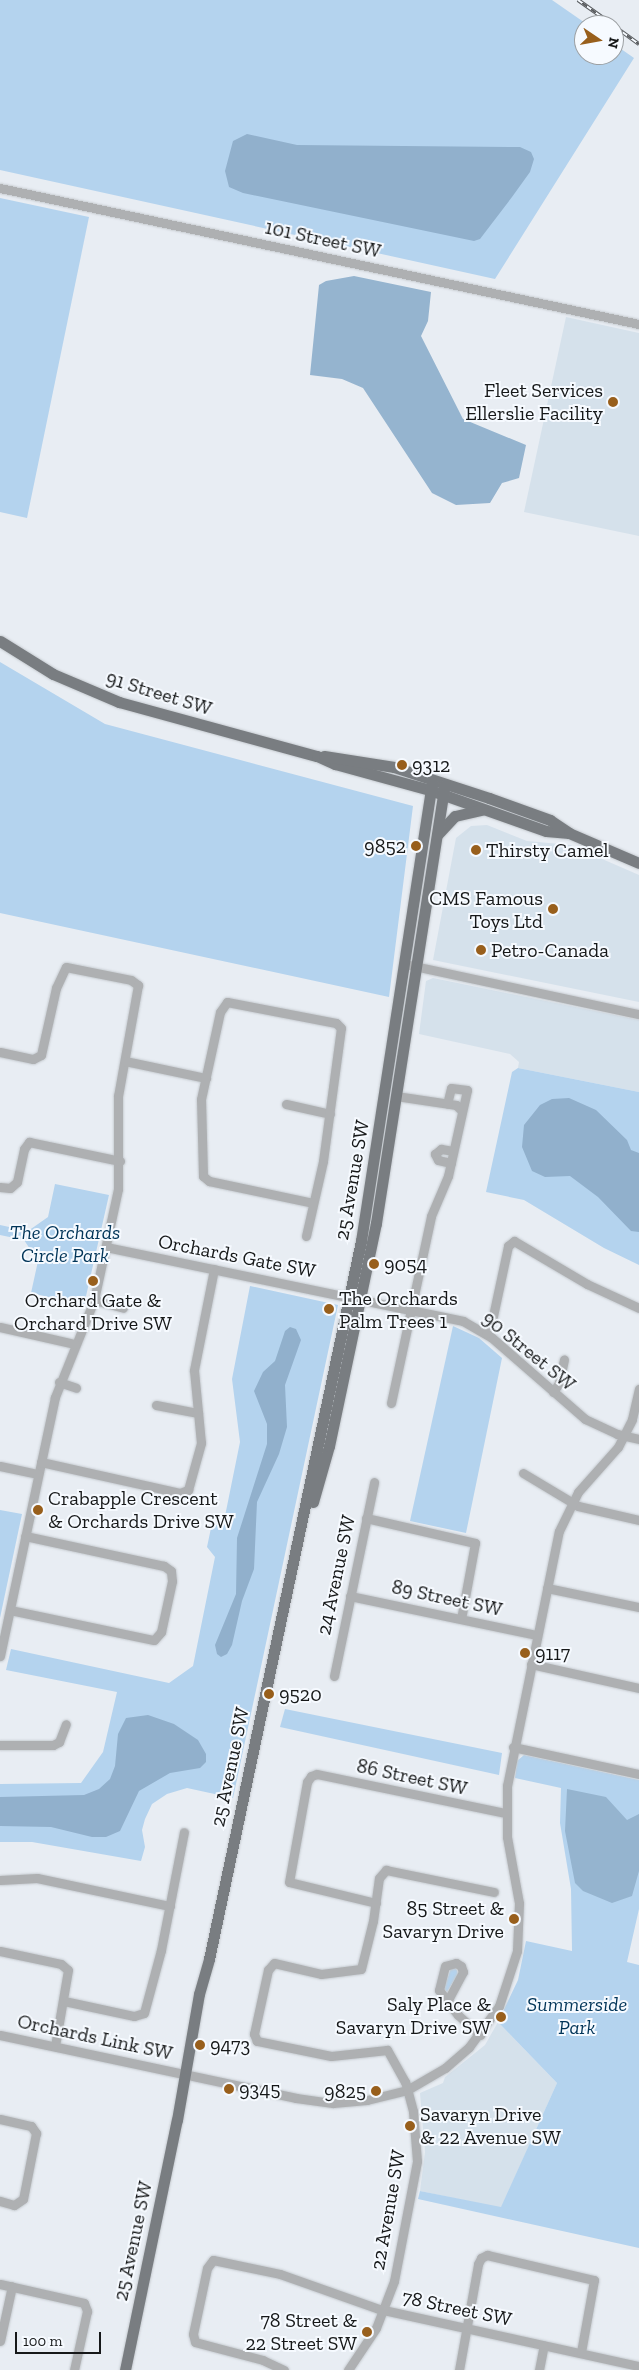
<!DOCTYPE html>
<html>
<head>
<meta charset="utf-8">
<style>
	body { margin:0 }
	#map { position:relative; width:639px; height:2370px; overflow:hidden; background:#e8edf3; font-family:"Zilla Slab",serif }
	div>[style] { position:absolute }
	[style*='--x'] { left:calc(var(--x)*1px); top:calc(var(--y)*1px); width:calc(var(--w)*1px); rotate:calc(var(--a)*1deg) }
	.built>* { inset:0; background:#d5e1eb }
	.green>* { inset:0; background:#b4d3ee }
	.forest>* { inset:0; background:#95b4cf }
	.water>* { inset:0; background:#91b0cc }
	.roads { filter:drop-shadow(0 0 1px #c6cbd0) drop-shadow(0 0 1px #c6cbd0) }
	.minor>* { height:9px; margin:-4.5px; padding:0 4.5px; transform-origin:4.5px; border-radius:4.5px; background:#aeb0b2 }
	.major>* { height:11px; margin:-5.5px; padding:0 5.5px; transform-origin:5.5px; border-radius:5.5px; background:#797d81 }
	.rail>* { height:4px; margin-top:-2px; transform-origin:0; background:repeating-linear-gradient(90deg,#f6faff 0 5.5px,#595c5f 0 11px); box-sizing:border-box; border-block:1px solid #595c5f }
	.dots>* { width:14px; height:14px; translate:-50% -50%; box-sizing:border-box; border:2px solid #f6faff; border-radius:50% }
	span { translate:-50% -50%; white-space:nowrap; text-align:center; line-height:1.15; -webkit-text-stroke:4px #f6faff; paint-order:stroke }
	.street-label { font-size:20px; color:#161819 }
	.poi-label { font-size:20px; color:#161819 }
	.right { translate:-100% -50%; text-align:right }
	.left { translate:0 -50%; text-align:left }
	.park-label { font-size:20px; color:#003458; font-style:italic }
	.north { position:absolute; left:574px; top:15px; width:50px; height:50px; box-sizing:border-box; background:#f6faff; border:1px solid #9ca0a3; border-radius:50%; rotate:102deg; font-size:14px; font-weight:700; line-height:20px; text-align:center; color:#161819 }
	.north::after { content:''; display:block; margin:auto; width:18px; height:22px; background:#985f1c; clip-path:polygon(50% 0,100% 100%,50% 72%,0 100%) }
	.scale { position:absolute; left:15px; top:2332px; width:86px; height:22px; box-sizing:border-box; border:2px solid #161819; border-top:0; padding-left:6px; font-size:15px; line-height:18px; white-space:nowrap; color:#161819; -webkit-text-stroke:4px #f6faff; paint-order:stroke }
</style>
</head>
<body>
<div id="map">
	<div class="built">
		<i style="clip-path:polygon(566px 317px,639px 333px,639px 536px,524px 512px)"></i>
		<i style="clip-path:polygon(487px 825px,527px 841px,570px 845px,639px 875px,639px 1002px,433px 960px,456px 838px,471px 826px)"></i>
		<i style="clip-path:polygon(433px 978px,639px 1020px,639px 1092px,518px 1068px,519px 1062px,510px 1054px,419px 1034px,426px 981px)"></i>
		<i style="clip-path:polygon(498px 2022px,557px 2083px,501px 2208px,420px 2191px,425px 2152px,420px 2093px,443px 2083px,445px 2077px,485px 2045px)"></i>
	</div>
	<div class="green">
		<i style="clip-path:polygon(0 0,552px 0,588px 25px,584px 25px,584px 55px,614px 55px,614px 44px,634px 58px,495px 279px,0 170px)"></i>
		<i style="clip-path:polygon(0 198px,89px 217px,27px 518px,0 512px)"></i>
		<i style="clip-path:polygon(0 662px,105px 724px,413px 806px,389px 997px,0 913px)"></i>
		<i style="clip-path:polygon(518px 1068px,639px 1092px,639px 1265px,604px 1248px,524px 1200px,486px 1192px,512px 1072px)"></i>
		<i style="clip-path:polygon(55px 1184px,109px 1195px,84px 1305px,31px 1293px,38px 1261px,24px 1240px,0 1235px,0 1225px,28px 1231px,48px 1217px)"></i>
		<i style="clip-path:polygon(250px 1286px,338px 1305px,233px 1798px,187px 1788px,167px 1794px,152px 1804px,145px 1819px,142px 1830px,145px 1847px,141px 1861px,32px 1842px,0 1842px,0 1784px,81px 1783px,103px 1752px,117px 1692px,6px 1670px,11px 1649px,169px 1683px,193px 1666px,215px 1557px,207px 1547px,211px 1528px,224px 1521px,240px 1442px,232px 1379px)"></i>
		<i style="clip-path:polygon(453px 1326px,479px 1338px,502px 1358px,466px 1533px,410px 1521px)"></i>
		<i style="clip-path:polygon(0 1510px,22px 1514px,0 1618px)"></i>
		<i style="clip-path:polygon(285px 1709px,502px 1753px,499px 1775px,280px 1727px)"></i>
		<i style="clip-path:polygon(524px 1755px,639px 1780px,639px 1909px,627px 1962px,639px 1965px,639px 2248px,418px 2199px,420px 2191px,501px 2207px,557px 2083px,498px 2022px,518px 1980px,526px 1941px,572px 1951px,571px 1889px,560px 1823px,561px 1788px,515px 1778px,517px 1761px)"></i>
		<i style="clip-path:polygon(451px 1968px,456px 1968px,458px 1974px,447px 1992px,444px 1988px)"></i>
	</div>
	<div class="forest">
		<i style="clip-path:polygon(354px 276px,431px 292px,428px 321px,421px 336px,463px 419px,526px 445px,519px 478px,502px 483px,490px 503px,456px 505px,432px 493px,363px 388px,342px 379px,310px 375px,319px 285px,326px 281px)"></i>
		<i style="clip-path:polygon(567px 1789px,606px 1797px,627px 1820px,639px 1814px,639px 1871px,632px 1896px,612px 1903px,583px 1891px,575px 1883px,565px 1831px)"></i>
	</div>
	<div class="water">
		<i style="clip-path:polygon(247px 134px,297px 145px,520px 147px,531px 152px,534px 159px,530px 172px,512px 197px,480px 239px,474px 241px,243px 193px,229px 187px,225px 171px,233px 141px)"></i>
		<i style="clip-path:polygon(569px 1098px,596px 1110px,627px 1140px,631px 1150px,639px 1153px,639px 1232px,631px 1231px,598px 1197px,570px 1176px,545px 1177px,532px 1171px,522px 1147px,524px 1125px,540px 1105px,552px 1099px)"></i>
		<i style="clip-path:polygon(290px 1327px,296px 1329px,301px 1340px,285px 1385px,287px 1427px,279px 1454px,257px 1502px,254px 1569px,242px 1601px,232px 1645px,227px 1654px,221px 1657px,217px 1654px,215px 1645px,236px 1594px,237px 1538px,267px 1444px,267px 1424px,254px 1391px,263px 1372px,275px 1361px,285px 1331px)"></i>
		<i style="clip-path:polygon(148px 1715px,174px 1724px,198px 1740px,206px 1754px,206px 1762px,200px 1768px,170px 1773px,139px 1791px,120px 1831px,106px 1837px,92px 1837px,51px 1827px,0 1826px,0 1797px,84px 1795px,99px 1789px,110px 1779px,115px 1766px,118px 1734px,126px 1718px)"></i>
	</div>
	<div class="roads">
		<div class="minor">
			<i style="--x:0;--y:188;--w:653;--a:12.02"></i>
			<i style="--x:405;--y:964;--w:239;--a:12.1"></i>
			<i style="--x:0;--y:1052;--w:34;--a:12"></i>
			<i style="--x:33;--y:1059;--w:9;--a:-27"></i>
			<i style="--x:41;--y:1055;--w:69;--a:-77.4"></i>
			<i style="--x:56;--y:988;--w:23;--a:-65"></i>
			<i style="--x:66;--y:967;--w:66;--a:11.3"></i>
			<i style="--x:131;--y:980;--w:9;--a:36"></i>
			<i style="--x:138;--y:985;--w:113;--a:100.2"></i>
			<i style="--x:118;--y:1096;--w:93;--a:90"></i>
			<i style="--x:118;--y:1189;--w:114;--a:102.2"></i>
			<i style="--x:94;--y:1300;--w:105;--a:111.9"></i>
			<i style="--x:55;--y:1397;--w:265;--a:102"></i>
			<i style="--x:125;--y:1061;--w:83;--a:11.9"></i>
			<i style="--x:396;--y:1096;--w:61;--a:8.5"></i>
			<i style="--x:456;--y:1105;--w:8;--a:45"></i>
			<i style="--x:286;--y:1104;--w:45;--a:12.8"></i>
			<i style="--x:451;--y:1163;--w:13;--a:-167"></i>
			<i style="--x:438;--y:1160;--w:7;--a:-117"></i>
			<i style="--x:435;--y:1154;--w:8;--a:-40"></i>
			<i style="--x:441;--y:1149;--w:12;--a:9"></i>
			<i style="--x:0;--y:1187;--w:10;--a:6"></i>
			<i style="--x:10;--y:1188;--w:9;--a:-41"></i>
			<i style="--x:17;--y:1182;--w:34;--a:-78"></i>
			<i style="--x:24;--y:1149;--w:9;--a:-54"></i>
			<i style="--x:29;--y:1142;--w:93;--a:11.8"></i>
			<i style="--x:306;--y:1236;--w:77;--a:-77.2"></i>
			<i style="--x:323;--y:1161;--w:134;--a:-82.3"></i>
			<i style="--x:341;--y:1028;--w:7;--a:-135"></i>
			<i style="--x:336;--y:1023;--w:111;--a:-169.1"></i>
			<i style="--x:227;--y:1002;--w:12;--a:125"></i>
			<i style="--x:220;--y:1012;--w:89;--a:102.3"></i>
			<i style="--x:201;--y:1099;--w:77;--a:88.5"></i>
			<i style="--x:203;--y:1176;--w:8;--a:40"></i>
			<i style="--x:209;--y:1181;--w:106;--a:11.9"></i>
			<i style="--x:106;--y:1247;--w:365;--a:11.7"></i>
			<i style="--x:463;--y:1321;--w:32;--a:30"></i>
			<i style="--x:491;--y:1337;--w:125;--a:41.1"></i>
			<i style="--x:585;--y:1419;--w:35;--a:25"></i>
			<i style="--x:617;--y:1434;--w:23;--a:13"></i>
			<i style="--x:94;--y:1300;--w:30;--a:15"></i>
			<i style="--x:0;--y:1327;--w:77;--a:12.8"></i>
			<i style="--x:486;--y:1333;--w:18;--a:-68"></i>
			<i style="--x:493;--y:1316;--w:72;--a:-77.9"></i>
			<i style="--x:508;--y:1246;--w:8;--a:-40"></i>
			<i style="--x:514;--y:1241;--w:85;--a:30.5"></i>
			<i style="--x:587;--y:1284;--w:57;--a:24.8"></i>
			<i style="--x:59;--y:1382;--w:18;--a:19"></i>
			<i style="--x:553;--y:1392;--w:11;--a:-56"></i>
			<i style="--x:559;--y:1383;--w:24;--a:-78"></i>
			<i style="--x:391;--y:1403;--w:191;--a:-77.9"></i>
			<i style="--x:431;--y:1216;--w:43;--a:-67"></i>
			<i style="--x:448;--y:1176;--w:88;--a:-77.5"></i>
			<i style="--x:467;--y:1090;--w:16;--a:-173"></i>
			<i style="--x:451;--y:1088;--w:16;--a:104"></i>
			<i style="--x:156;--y:1405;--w:43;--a:10.8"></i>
			<i style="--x:41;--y:1462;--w:142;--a:12.6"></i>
			<i style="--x:180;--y:1493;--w:9;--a:-21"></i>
			<i style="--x:188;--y:1490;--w:49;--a:-74.5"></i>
			<i style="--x:201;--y:1443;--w:73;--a:-95.5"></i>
			<i style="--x:194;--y:1370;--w:103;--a:-78.8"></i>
			<i style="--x:0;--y:1466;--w:39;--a:12"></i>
			<i style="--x:523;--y:1473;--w:64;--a:31"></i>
			<i style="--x:578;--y:1506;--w:63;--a:12.9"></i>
			<i style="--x:366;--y:1518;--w:112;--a:12.9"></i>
			<i style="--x:475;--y:1543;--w:77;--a:100.4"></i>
			<i style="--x:547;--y:1588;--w:94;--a:11.7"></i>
			<i style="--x:350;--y:1596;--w:191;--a:11.8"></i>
			<i style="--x:10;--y:1610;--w:147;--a:11.8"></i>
			<i style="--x:154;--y:1640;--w:11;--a:-49"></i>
			<i style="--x:161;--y:1632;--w:52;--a:-77.8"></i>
			<i style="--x:172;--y:1581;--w:10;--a:-96"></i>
			<i style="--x:171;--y:1571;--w:9;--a:-144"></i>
			<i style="--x:164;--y:1566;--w:142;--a:-167.8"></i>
			<i style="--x:531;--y:1664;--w:111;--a:12.5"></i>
			<i style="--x:334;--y:1676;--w:198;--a:-78.3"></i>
			<i style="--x:0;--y:1745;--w:53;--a:0"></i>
			<i style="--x:53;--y:1745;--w:7;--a:-27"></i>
			<i style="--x:59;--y:1742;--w:19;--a:-69"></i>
			<i style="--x:513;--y:1747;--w:129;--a:12.1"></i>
			<i style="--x:0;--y:1880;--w:37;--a:-3"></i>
			<i style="--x:37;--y:1878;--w:136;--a:11.9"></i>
			<i style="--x:376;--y:1903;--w:89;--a:-166.4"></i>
			<i style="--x:289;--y:1882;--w:102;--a:-79.8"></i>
			<i style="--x:307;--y:1782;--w:7;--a:-56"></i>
			<i style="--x:311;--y:1776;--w:6;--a:-18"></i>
			<i style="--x:317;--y:1774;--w:192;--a:11.7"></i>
			<i style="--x:0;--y:1951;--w:62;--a:12"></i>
			<i style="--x:61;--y:1964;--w:9;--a:41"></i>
			<i style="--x:68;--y:1970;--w:77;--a:99.7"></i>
			<i style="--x:448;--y:2000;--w:32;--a:-62"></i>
			<i style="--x:463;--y:1972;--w:6;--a:-108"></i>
			<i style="--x:461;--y:1966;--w:6;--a:-149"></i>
			<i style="--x:456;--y:1963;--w:11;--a:165"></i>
			<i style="--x:445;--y:1966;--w:25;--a:104"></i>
			<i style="--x:439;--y:1990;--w:31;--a:53"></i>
			<i style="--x:458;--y:2015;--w:30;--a:42"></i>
			<i style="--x:64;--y:2001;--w:72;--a:12.1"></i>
			<i style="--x:134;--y:2016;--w:10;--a:-17"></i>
			<i style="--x:144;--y:2013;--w:65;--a:-74.9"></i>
			<i style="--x:161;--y:1950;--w:120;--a:-79"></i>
			<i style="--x:0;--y:2035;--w:303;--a:12"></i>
			<i style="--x:296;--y:2098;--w:37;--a:8"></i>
			<i style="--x:333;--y:2103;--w:34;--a:-5"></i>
			<i style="--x:367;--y:2100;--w:41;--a:-14"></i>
			<i style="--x:407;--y:2090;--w:44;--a:-30.1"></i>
			<i style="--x:445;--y:2068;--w:32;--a:-41"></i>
			<i style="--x:469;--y:2047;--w:51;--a:-53.8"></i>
			<i style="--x:499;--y:2006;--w:58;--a:-71.9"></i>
			<i style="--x:517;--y:1951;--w:48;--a:-87.6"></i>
			<i style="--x:519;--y:1903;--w:67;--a:-100.3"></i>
			<i style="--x:507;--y:1837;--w:51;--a:-90"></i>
			<i style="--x:507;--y:1786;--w:260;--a:-78.5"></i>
			<i style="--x:559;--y:1531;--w:43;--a:-64"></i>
			<i style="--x:578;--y:1492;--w:60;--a:-48.4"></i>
			<i style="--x:618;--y:1447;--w:31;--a:-63"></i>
			<i style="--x:632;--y:1419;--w:31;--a:-77"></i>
			<i style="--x:0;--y:2119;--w:32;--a:13"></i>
			<i style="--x:31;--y:2126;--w:9;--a:54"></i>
			<i style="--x:36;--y:2133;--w:67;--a:101.1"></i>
			<i style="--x:23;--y:2199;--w:11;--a:146"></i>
			<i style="--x:14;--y:2205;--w:15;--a:-164"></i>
			<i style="--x:0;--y:2284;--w:86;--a:12.7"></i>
			<i style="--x:84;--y:2303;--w:9;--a:69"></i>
			<i style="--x:87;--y:2311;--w:60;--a:102.4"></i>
			<i style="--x:0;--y:2341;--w:56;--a:-77.7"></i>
			<i style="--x:284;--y:2370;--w:23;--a:-155"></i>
			<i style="--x:263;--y:2360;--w:70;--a:-165.2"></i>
			<i style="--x:195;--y:2342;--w:8;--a:-104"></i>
			<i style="--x:193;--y:2334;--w:67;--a:-78"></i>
			<i style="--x:207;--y:2268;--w:10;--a:-53"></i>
			<i style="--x:213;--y:2260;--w:68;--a:11.8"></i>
			<i style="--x:280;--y:2274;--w:105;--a:19.5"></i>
			<i style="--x:379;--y:2309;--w:266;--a:12.4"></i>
			<i style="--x:348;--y:2370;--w:50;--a:-56.3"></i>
			<i style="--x:376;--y:2328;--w:50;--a:-69"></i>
			<i style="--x:394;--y:2281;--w:122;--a:-79.1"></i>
			<i style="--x:417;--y:2161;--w:50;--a:-94.6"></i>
			<i style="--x:413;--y:2111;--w:30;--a:-105"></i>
			<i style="--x:405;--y:2082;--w:37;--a:-119"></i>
			<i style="--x:387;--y:2050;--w:56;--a:173.9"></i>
			<i style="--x:331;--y:2056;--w:76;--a:-168.5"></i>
			<i style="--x:257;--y:2041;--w:8;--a:-113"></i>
			<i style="--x:254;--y:2034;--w:66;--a:-77.7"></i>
			<i style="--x:268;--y:1970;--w:9;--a:-49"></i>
			<i style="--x:274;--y:1963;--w:48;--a:13.2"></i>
			<i style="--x:321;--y:1974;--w:40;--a:-7.1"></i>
			<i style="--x:361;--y:1969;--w:49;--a:-76"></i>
			<i style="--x:373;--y:1921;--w:43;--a:-82.1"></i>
			<i style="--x:379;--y:1878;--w:11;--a:-49"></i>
			<i style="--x:386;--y:1870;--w:110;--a:11.5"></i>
			<i style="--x:459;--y:2370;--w:108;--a:-79.8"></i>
			<i style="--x:478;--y:2264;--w:7;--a:-63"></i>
			<i style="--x:481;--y:2258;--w:7;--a:-27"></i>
			<i style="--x:487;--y:2255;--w:110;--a:13.2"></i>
			<i style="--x:594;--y:2280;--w:73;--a:100.2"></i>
			<i style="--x:539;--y:2370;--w:25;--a:-79"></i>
		</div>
		<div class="major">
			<i style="--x:0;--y:641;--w:62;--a:31.9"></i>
			<i style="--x:53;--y:674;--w:72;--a:23"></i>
			<i style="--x:119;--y:702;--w:205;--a:15.3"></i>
			<i style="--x:317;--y:756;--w:20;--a:24"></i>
			<i style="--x:335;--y:764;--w:98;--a:15.3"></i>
			<i style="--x:430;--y:790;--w:123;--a:19.5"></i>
			<i style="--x:546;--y:831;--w:23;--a:5"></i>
			<i style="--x:324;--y:756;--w:71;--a:8.9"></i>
			<i style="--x:394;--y:767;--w:100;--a:18.1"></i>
			<i style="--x:489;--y:798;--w:65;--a:19.8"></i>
			<i style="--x:550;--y:820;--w:23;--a:34"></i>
			<i style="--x:569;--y:833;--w:76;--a:23.2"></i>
			<i style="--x:437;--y:835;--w:26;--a:-47"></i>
			<i style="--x:455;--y:816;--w:28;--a:-13"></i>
			<i style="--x:313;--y:1502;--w:58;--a:-74.1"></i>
			<i style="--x:329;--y:1446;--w:228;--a:-78.1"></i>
			<i style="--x:376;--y:1223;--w:444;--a:-81.1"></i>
			<i style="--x:125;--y:2370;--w:255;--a:-78.3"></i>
			<i style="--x:177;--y:2120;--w:128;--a:-80.1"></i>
			<i style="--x:199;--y:1994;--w:36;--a:-74"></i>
			<i style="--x:209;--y:1959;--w:734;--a:-78.05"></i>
			<i style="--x:361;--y:1241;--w:466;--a:-81.2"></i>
		</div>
	</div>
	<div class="rail">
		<i style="--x:578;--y:0;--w:43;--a:35.5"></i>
		<i style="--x:614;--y:26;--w:31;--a:36"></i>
	</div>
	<div class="dots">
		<i style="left:613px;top:402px;background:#985f1c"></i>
		<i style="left:402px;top:765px;background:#985f1c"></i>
		<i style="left:416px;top:846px;background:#985f1c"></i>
		<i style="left:476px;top:850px;background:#985f1c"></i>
		<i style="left:553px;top:909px;background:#985f1c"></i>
		<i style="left:481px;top:950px;background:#985f1c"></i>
		<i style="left:374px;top:1264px;background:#985f1c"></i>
		<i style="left:93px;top:1281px;background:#985f1c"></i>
		<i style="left:329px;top:1309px;background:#985f1c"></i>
		<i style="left:38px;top:1510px;background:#985f1c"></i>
		<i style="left:525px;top:1653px;background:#985f1c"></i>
		<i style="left:269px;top:1694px;background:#985f1c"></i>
		<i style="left:514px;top:1919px;background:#985f1c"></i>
		<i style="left:501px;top:2017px;background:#985f1c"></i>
		<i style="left:200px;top:2045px;background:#985f1c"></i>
		<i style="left:229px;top:2089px;background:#985f1c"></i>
		<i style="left:376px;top:2091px;background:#985f1c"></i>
		<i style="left:410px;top:2126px;background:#985f1c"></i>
		<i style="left:367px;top:2332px;background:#985f1c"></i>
	</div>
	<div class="street-label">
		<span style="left:323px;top:239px;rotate:12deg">101 Street SW</span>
		<span style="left:159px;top:693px;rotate:17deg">91 Street SW</span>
		<span style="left:352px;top:1180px;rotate:-80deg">25 Avenue SW</span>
		<span style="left:237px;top:1256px;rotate:11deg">Orchards Gate SW</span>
		<span style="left:529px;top:1351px;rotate:39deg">90 Street SW</span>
		<span style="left:336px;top:1575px;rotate:-78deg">24 Avenue SW</span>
		<span style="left:447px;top:1598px;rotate:12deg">89 Street SW</span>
		<span style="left:230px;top:1767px;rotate:-78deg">25 Avenue SW</span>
		<span style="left:412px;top:1777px;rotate:12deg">86 Street SW</span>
		<span style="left:95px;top:2037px;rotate:12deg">Orchards Link SW</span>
		<span style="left:388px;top:2210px;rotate:-80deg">22 Avenue SW</span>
		<span style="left:133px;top:2241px;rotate:-78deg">25 Avenue SW</span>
		<span style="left:457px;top:2308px;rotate:12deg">78 Street SW</span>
	</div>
	<div class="poi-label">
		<span class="right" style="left:603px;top:402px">Fleet Services<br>Ellerslie Facility</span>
		<span class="left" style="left:412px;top:765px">9312</span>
		<span class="right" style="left:406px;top:846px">9852</span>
		<span class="left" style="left:486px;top:850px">Thirsty Camel</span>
		<span class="right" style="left:543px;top:910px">CMS Famous<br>Toys Ltd</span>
		<span class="left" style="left:491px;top:950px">Petro-Canada</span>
		<span class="left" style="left:384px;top:1264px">9054</span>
		<span class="left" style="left:339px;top:1310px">The Orchards<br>Palm Trees 1</span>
		<span style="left:93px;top:1312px">Orchard Gate &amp;<br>Orchard Drive SW</span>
		<span class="left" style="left:48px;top:1510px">Crabapple Crescent<br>&amp; Orchards Drive SW</span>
		<span class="left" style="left:535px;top:1653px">9117</span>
		<span class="left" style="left:279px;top:1694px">9520</span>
		<span class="right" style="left:504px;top:1920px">85 Street &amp;<br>Savaryn Drive</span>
		<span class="right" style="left:491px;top:2016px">Saly Place &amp;<br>Savaryn Drive SW</span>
		<span class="left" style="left:210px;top:2045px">9473</span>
		<span class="left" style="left:239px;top:2089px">9345</span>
		<span class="right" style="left:366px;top:2091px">9825</span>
		<span class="left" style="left:420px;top:2126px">Savaryn Drive<br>&amp; 22 Avenue SW</span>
		<span class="right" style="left:357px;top:2332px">78 Street &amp;<br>22 Street SW</span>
	</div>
	<div class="park-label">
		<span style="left:65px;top:1244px">The Orchards<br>Circle Park</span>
		<span style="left:577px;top:2016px">Summerside<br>Park</span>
	</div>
	<div class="north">N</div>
	<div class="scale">100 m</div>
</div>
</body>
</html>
